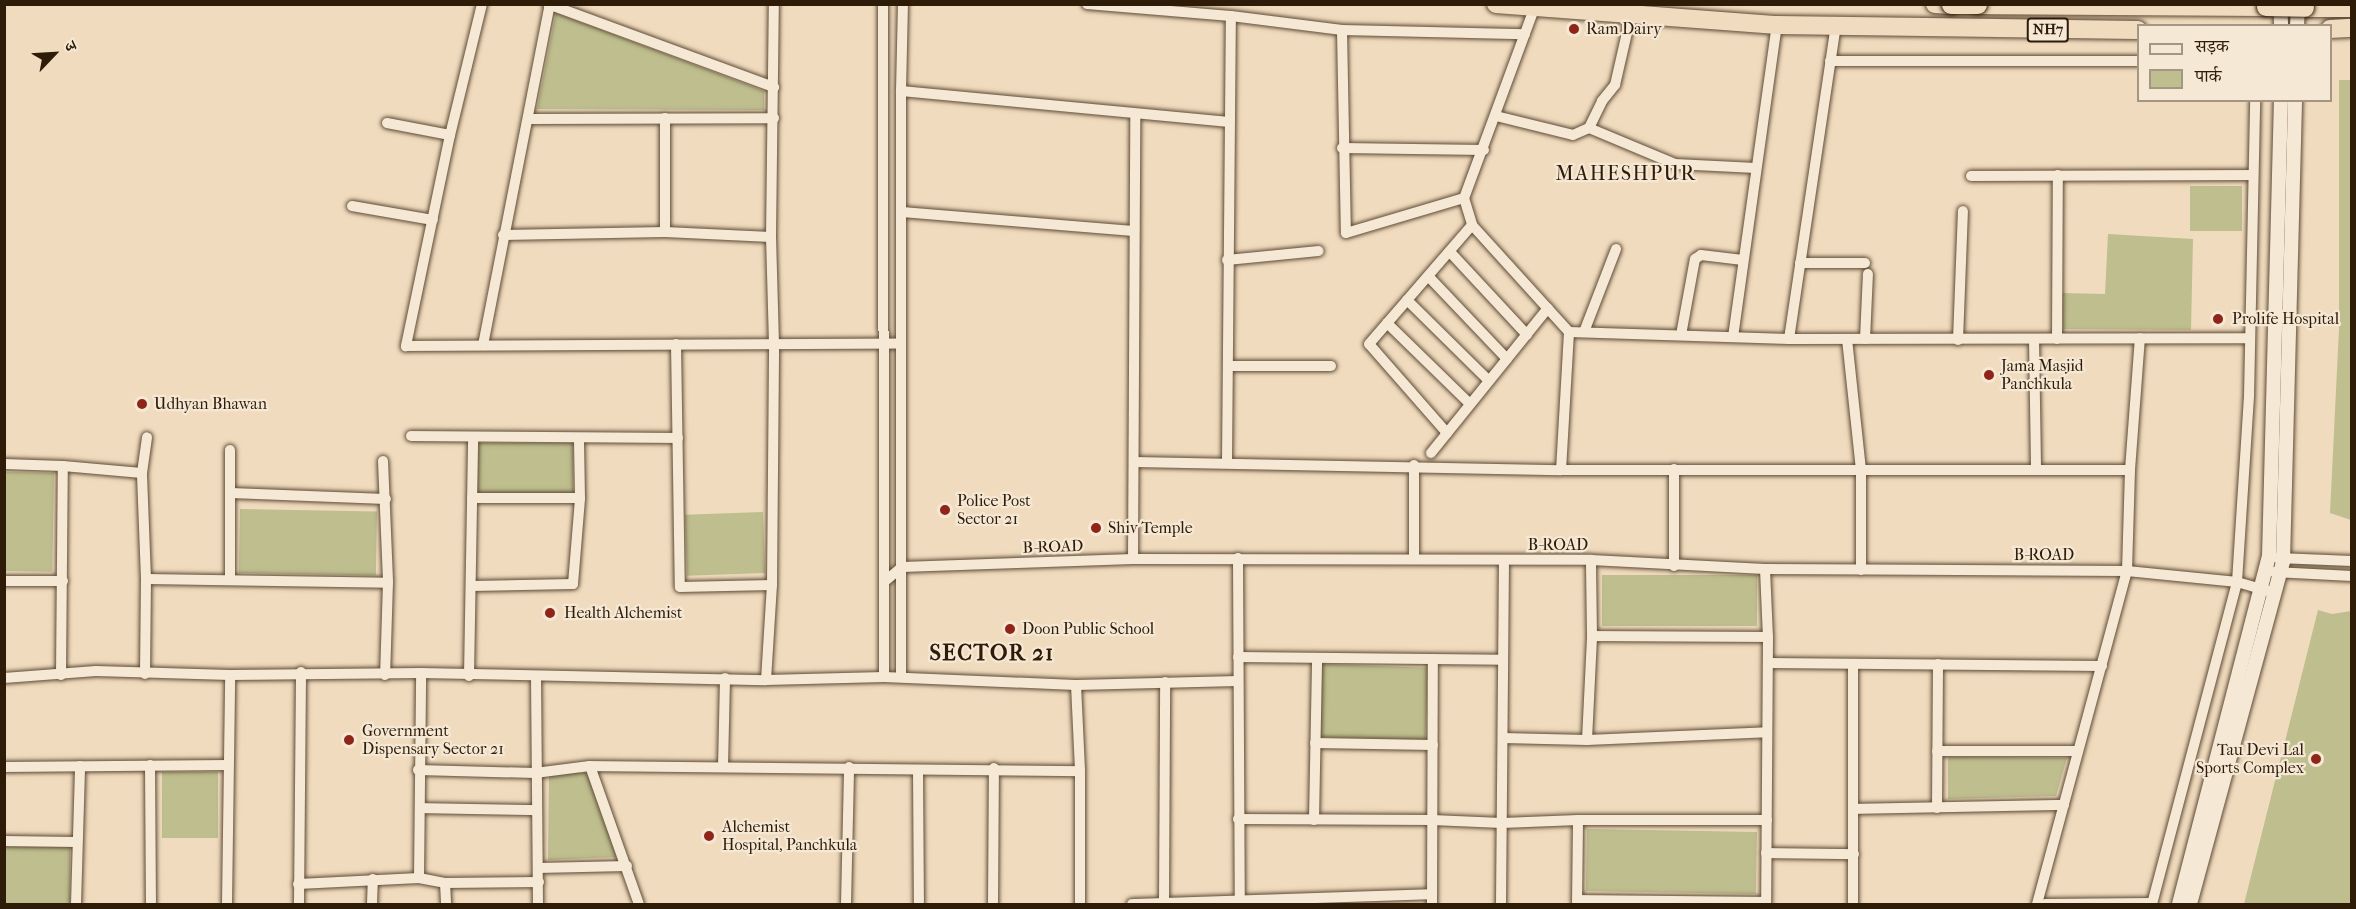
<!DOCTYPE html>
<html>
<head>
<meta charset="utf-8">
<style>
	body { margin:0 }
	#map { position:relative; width:2356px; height:909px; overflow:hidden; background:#f0dbbe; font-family:"IM FELL French Canon","Noto Serif Devanagari",serif }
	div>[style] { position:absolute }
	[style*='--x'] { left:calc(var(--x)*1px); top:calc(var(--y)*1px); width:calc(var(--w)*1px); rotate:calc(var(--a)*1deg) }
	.green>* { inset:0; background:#bebe8e; transform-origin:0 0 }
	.roads { filter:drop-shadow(0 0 2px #5e4b36) drop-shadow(0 0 2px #5e4b36) }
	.street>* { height:10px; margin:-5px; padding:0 5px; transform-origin:5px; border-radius:5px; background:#f5e8d5 }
	.secondary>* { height:14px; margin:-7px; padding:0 7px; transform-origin:7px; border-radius:7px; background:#f5e8d5 }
	.highway>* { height:18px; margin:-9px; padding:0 9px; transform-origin:9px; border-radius:9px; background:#f0dbbe }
	.bridges { filter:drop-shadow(0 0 2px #2e1b08) drop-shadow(0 0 2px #2e1b08) }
	.highway-bridge>* { height:18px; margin:-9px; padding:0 9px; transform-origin:9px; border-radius:9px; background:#f0dbbe }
	.dots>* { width:16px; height:16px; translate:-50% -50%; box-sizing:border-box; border:3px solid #f5e8d5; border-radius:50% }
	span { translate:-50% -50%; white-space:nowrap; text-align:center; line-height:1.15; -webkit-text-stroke:4.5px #f5e8d5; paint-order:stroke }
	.shield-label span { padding:2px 4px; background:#f5e8d5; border:2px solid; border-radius:4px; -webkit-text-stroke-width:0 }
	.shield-label { font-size:15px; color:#2e1b08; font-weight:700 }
	.poi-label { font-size:16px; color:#2e1b08 }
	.left { translate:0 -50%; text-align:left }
	.right { translate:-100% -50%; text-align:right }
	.street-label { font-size:16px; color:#2e1b08 }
	.quarter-label { font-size:20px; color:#2e1b08; letter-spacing:1.5px }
	.district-label { font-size:22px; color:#2e1b08; font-weight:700; letter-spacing:1.5px }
	.frame { position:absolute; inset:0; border:6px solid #2e1b08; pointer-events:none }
	.legend { position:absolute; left:2137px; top:24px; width:195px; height:78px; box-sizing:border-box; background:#f5e8d5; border:2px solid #a59683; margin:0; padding:8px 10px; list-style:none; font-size:18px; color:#2e1b08 }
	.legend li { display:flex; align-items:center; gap:12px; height:30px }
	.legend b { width:30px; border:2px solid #a59683 }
	.north { position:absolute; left:24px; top:24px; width:60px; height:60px; -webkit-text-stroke:4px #f5e8d5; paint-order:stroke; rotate:65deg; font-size:16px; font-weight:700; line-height:24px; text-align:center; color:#2e1b08 }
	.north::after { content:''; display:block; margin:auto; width:21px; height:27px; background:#2e1b08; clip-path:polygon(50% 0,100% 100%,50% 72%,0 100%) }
</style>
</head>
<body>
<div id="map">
	<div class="green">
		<i style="clip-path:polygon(556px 13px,764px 91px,764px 110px,537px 109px)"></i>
		<i style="clip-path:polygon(2339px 80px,2352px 80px,2351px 520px,2330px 513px,2339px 329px)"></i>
		<i style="left:2190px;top:186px;width:52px;height:45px"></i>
		<i style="clip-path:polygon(2108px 234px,2193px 239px,2191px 330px,2063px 329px,2062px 293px,2105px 294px)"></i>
		<i style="left:477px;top:443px;width:96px;height:50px"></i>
		<i style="left:5px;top:472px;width:49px;height:99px;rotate:1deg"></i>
		<i style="left:240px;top:509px;width:137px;height:64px;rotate:1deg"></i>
		<i style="left:763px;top:512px;width:61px;height:78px;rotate:88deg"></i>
		<i style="left:1602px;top:575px;width:155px;height:51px"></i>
		<i style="clip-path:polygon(2318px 610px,2332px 614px,2351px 611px,2351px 904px,2244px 904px)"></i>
		<i style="left:1321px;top:664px;width:107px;height:73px;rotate:2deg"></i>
		<i style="clip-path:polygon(1948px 757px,2067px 758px,2056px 796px,1948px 799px)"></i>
		<i style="left:162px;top:772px;width:56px;height:66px"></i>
		<i style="clip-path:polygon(549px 773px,587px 773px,618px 857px,548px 860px)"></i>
		<i style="left:1587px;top:829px;width:170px;height:62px;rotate:1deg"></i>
		<i style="left:4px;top:847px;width:66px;height:57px"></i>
	</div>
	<div class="roads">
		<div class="street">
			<i style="--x:482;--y:4;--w:135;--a:103.7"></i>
			<i style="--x:450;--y:135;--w:216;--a:101.8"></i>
			<i style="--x:406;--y:346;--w:495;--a:-0.3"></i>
			<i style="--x:548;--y:4;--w:241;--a:20.2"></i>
			<i style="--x:883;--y:4;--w:673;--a:89.91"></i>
			<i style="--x:1087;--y:4;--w:144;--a:4.8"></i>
			<i style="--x:1231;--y:16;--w:112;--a:7.2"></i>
			<i style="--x:1342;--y:30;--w:183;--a:1.3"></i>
			<i style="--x:1534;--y:9;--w:202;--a:110.3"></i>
			<i style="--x:1464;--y:198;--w:28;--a:73"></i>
			<i style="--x:1472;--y:225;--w:144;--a:47.8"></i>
			<i style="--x:1569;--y:332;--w:138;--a:93.3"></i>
			<i style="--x:1342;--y:30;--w:203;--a:88.9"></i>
			<i style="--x:1346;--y:233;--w:123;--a:-16.5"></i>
			<i style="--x:1830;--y:61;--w:308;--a:0"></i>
			<i style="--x:901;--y:91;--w:330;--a:5.4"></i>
			<i style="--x:1496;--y:116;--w:79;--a:13.9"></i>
			<i style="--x:1573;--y:135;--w:17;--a:-24"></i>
			<i style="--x:1589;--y:128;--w:30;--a:-64"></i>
			<i style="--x:1602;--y:101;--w:21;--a:-51"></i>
			<i style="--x:1615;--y:85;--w:72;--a:-77.1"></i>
			<i style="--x:528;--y:119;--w:246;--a:-0.2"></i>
			<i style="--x:387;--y:123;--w:64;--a:10.8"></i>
			<i style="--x:1589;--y:128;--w:93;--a:22.7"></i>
			<i style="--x:1675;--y:164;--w:81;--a:2.8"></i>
			<i style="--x:1342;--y:148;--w:142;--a:0.8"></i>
			<i style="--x:1971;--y:176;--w:282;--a:-0.2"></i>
			<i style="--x:352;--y:206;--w:82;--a:9.8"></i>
			<i style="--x:901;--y:212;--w:234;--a:4.7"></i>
			<i style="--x:665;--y:232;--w:114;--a:-90"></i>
			<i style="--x:503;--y:235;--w:162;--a:-1.1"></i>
			<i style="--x:665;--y:232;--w:106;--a:2.7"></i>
			<i style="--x:1450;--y:252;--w:113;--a:47.1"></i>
			<i style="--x:1227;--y:260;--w:92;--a:-5.6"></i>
			<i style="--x:1800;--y:263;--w:65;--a:0"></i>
			<i style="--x:1429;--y:277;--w:113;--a:46.4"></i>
			<i style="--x:1407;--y:300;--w:115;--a:44.6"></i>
			<i style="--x:1387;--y:323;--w:116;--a:44.3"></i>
			<i style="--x:1569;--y:332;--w:220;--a:1.8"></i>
			<i style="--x:1789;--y:339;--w:460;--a:-0.1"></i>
			<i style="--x:1584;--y:332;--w:89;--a:-68.9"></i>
			<i style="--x:1681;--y:335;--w:77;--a:-79.6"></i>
			<i style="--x:1695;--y:259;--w:7;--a:-34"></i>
			<i style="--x:1701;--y:255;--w:42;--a:6.8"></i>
			<i style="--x:1733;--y:337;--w:315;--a:-82"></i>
			<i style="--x:1789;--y:339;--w:317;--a:-81.5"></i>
			<i style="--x:1847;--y:339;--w:131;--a:83.9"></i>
			<i style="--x:1861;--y:469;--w:101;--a:90"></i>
			<i style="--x:1865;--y:339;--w:65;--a:-87.4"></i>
			<i style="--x:2034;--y:339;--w:129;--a:89.1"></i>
			<i style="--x:2057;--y:339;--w:164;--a:-89.7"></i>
			<i style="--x:1958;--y:340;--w:129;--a:-87.8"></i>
			<i style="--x:676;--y:344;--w:243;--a:89.1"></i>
			<i style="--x:680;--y:587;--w:92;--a:-1.2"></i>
			<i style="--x:483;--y:345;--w:347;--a:-78.9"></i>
			<i style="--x:1228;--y:366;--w:103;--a:0"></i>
			<i style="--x:1447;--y:433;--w:118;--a:-131.2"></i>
			<i style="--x:1369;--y:344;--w:157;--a:-49.1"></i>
			<i style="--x:411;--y:436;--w:267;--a:0.4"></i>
			<i style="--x:1431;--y:453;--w:186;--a:-51.1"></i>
			<i style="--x:383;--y:461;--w:121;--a:87.6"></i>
			<i style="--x:388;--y:582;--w:93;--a:91.8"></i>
			<i style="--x:1134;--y:462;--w:427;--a:1.1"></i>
			<i style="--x:1561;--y:470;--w:569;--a:0"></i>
			<i style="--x:1227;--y:462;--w:446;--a:-89.5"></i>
			<i style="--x:4;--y:464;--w:59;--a:1.9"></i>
			<i style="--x:63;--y:466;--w:79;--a:5.1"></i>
			<i style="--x:1414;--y:465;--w:94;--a:90"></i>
			<i style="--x:231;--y:493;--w:155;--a:2.2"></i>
			<i style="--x:472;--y:498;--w:108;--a:0"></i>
			<i style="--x:1238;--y:558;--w:346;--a:89.7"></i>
			<i style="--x:2278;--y:558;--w:74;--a:2.3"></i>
			<i style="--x:1133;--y:559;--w:444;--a:-89.7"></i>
			<i style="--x:1674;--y:566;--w:97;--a:-90"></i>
			<i style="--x:1765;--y:569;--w:68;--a:87.5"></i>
			<i style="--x:1768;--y:637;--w:267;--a:90.4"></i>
			<i style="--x:2274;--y:572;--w:78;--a:2.9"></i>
			<i style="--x:146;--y:579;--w:242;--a:0.9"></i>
			<i style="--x:230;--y:580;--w:130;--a:-90"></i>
			<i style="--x:4;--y:581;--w:59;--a:0"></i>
			<i style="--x:884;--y:582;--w:23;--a:-40"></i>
			<i style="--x:902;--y:567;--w:231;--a:-2"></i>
			<i style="--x:1133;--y:559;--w:458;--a:0.1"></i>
			<i style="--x:1591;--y:560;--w:174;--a:3"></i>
			<i style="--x:1765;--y:569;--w:362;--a:0.3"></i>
			<i style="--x:2127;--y:571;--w:111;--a:5.7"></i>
			<i style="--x:2237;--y:582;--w:32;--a:16"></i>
			<i style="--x:472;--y:586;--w:101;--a:-1.1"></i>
			<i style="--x:573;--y:584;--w:86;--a:-85.3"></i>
			<i style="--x:580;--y:498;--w:59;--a:-91"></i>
			<i style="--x:1592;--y:636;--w:176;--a:0.3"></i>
			<i style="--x:1238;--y:657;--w:265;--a:0.6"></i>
			<i style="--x:1768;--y:663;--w:334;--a:0.5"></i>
			<i style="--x:1853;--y:664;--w:240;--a:90"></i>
			<i style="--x:145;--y:674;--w:95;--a:-89.4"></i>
			<i style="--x:146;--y:579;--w:106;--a:-92.2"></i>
			<i style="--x:142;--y:473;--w:36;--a:-82"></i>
			<i style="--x:61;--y:675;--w:209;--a:-89.5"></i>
			<i style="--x:469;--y:676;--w:239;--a:-89"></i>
			<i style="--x:536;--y:676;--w:228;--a:89.5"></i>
			<i style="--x:901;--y:677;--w:586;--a:-90"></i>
			<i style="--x:901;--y:91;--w:87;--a:-88.7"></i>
			<i style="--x:4;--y:678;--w:92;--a:-4.4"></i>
			<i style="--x:96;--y:671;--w:134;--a:1.7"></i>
			<i style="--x:230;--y:675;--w:191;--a:-0.6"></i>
			<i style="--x:421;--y:673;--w:345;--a:1.2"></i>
			<i style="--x:766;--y:680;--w:118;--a:-1.5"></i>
			<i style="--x:884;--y:677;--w:192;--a:2.4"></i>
			<i style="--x:1076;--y:685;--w:162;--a:-1.4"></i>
			<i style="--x:766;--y:680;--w:95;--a:-86.4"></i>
			<i style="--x:772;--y:585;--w:241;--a:-89.5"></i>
			<i style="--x:774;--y:344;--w:107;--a:-91.6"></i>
			<i style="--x:771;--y:237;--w:233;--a:-89.3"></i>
			<i style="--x:1076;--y:685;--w:86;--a:87.3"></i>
			<i style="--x:1080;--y:771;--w:133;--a:90"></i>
			<i style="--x:1503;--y:738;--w:84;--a:1.4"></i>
			<i style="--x:1587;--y:740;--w:180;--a:-2.5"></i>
			<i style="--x:1587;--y:740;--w:104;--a:-87.2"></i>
			<i style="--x:1592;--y:636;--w:76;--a:-90.8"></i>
			<i style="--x:1315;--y:743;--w:118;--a:1"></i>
			<i style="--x:1937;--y:751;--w:141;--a:0"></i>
			<i style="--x:150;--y:765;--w:139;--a:89.6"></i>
			<i style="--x:590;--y:766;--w:146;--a:70.5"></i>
			<i style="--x:4;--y:767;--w:224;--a:-0.5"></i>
			<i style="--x:723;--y:767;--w:89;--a:-88.7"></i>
			<i style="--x:418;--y:770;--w:117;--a:1.5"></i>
			<i style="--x:535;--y:773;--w:55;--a:-7.3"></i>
			<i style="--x:590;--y:766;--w:490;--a:0.6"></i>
			<i style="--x:918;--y:770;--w:134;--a:89.6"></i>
			<i style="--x:420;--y:808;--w:117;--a:1"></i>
			<i style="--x:1937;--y:808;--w:144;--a:-89.6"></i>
			<i style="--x:1854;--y:809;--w:210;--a:-1.1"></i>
			<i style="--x:1238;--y:819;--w:194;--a:0.3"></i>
			<i style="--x:1432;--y:820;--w:70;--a:2.5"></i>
			<i style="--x:1502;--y:823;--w:76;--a:-2.3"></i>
			<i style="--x:1578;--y:820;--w:189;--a:0"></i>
			<i style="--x:1314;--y:820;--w:162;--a:-88.9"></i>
			<i style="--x:4;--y:841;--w:72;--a:0.8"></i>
			<i style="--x:1766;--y:853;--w:88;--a:0.7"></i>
			<i style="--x:538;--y:868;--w:89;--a:-1.3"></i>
			<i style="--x:419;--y:878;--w:205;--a:-89.4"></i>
			<i style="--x:445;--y:883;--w:21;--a:87"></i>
			<i style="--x:298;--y:884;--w:121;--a:-2.8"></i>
			<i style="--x:419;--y:878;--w:26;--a:11"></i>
			<i style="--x:445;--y:883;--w:94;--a:-0.6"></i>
			<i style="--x:1578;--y:900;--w:188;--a:0.6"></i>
			<i style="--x:1164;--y:903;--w:221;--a:-89.7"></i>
			<i style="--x:76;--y:904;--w:138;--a:-88.3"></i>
			<i style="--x:227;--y:904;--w:229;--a:-89.2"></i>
			<i style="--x:299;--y:904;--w:232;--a:-89.5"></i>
			<i style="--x:372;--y:904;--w:25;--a:-88"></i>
			<i style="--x:846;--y:904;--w:137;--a:-88.7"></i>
			<i style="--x:993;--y:904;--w:136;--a:-89.6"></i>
			<i style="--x:1132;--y:904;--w:300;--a:-1.9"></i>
			<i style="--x:1432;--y:904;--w:245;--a:-89.8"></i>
			<i style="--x:1501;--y:904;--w:344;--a:-89.5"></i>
			<i style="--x:1577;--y:904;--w:84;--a:-89.3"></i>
			<i style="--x:2037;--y:904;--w:345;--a:-74.9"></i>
			<i style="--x:2127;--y:571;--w:101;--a:-88.3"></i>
			<i style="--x:2130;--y:470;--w:132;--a:-85.7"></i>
			<i style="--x:2045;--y:904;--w:107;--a:-0.5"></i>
			<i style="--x:2152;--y:904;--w:333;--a:-75.2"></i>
			<i style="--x:2237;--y:582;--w:186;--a:-86.3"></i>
			<i style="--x:2249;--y:396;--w:296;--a:-88.8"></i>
		</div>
		<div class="secondary">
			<i style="--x:2280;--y:4;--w:22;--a:87"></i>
			<i style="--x:2297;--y:26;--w:22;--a:-87"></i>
			<i style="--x:2179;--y:904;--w:358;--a:-75.5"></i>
			<i style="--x:2269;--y:557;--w:457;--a:-88.5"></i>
			<i style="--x:2190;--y:904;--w:355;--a:-74.8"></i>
			<i style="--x:2283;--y:561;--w:461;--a:-88.5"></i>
		</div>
		<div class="highway">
			<i style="--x:1496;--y:4;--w:282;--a:4.3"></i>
			<i style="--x:1777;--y:25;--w:361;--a:0.8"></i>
			<i style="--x:1935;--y:4;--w:16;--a:4"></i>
			<i style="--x:1978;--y:5;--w:288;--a:0.4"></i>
			<i style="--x:2305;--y:8;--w:47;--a:0"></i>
			<i style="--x:2330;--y:29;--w:22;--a:-3"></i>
		</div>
	</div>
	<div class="bridges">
		<div class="highway-bridge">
			<i style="--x:1951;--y:5;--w:27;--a:0"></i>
			<i style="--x:2266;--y:7;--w:39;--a:1"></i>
		</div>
	</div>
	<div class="dots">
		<i style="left:1574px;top:29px;background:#8f2418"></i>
		<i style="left:2218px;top:319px;background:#8f2418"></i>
		<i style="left:1989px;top:375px;background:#8f2418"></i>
		<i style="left:142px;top:404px;background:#8f2418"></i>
		<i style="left:945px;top:510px;background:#8f2418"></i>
		<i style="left:1096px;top:528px;background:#8f2418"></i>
		<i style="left:550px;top:613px;background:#8f2418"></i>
		<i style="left:1010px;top:629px;background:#8f2418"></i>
		<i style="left:349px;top:740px;background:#8f2418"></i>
		<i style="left:2316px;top:759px;background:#8f2418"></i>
		<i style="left:709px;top:836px;background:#8f2418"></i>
	</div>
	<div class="shield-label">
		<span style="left:2048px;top:30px">NH7</span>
	</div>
	<div class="poi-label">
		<span class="left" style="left:1586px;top:29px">Ram Dairy</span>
		<span class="left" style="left:2232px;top:319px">Prolife Hospital</span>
		<span class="left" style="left:2001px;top:375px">Jama Masjid<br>Panchkula</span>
		<span class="left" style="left:154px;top:404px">Udhyan Bhawan</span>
		<span class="left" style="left:957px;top:510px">Police Post<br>Sector 21</span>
		<span class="left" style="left:1108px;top:528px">Shiv Temple</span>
		<span class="left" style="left:564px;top:613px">Health Alchemist</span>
		<span class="left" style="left:1022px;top:629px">Doon Public School</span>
		<span class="left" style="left:362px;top:740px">Government<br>Dispensary Sector 21</span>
		<span class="right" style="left:2304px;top:759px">Tau Devi Lal<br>Sports Complex</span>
		<span class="left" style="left:722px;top:836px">Alchemist<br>Hospital, Panchkula</span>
	</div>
	<div class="street-label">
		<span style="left:1558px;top:545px">B-ROAD</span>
		<span style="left:1053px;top:547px;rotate:-2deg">B-ROAD</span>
		<span style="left:2044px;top:555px">B-ROAD</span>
	</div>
	<div class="quarter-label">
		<span style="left:1626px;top:173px">MAHESHPUR</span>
	</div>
	<div class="district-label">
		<span style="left:992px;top:654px">SECTOR 21</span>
	</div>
	<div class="frame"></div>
	<ul class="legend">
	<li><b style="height:8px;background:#f5e8d5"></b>सड़क</li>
	<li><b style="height:16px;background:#bebe8e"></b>पार्क</li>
	</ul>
	<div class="north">उ</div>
</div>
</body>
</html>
